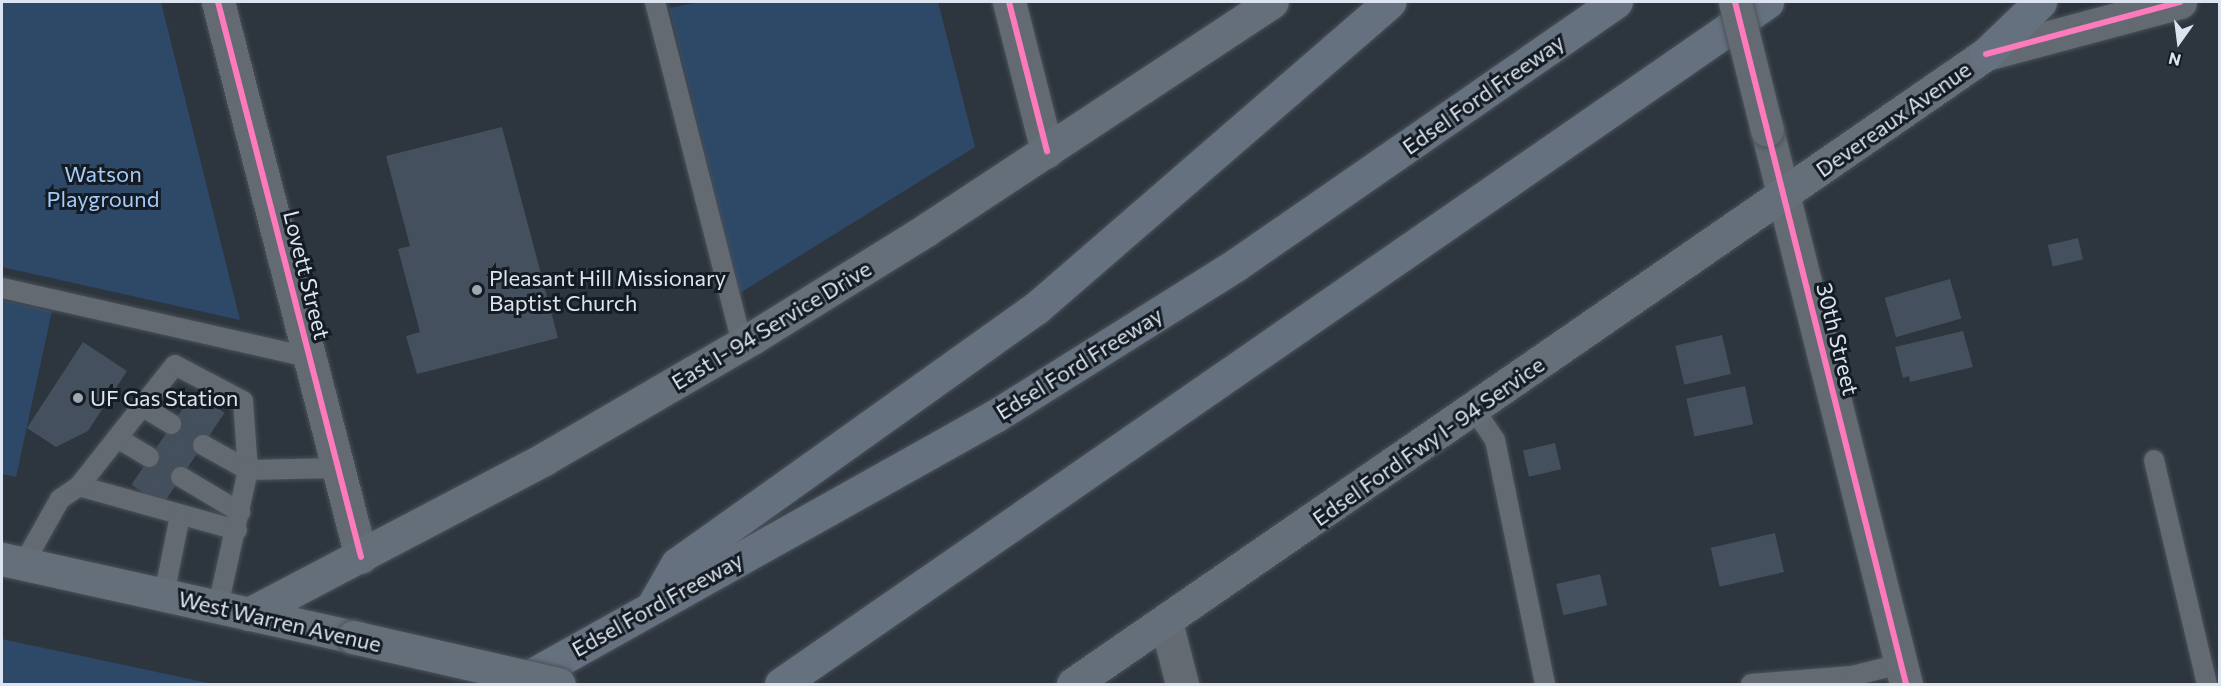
<!DOCTYPE html>
<html>
<head>
<meta charset="utf-8">
<style>
	body { margin:0 }
	#map { position:relative; width:2221px; height:686px; overflow:hidden; background:#2d353e; font-family:Commissioner,sans-serif }
	div>[style] { position:absolute }
	[style*='--x'] { left:calc(var(--x)*1px); top:calc(var(--y)*1px); width:calc(var(--w)*1px); rotate:calc(var(--a)*1deg) }
	.green>* { inset:0; background:#2e4967 }
	.building>* { inset:0; background:#44505e; transform-origin:0 0 }
	.roads { filter:drop-shadow(0 0 2px #4a5159) drop-shadow(0 0 2px #4a5159) }
	.lane>* { height:20px; margin:-10px; padding:0 10px; transform-origin:10px; border-radius:10px; background:#636a71 }
	.street>* { height:33px; margin:-16.5px; padding:0 16.5px; transform-origin:16.5px; border-radius:16.5px; background:#636a71 }
	.primary>* { height:33px; margin:-16.5px; padding:0 16.5px; transform-origin:16.5px; border-radius:16.5px; background:#656f7a }
	.highway>* { height:33px; margin:-16.5px; padding:0 16.5px; transform-origin:16.5px; border-radius:16.5px; background:#65717f }
	.bridges { filter:drop-shadow(0 0 2px #4a5159) drop-shadow(0 0 2px #4a5159) }
	.street-bridge>* { height:33px; margin:-16.5px; padding:0 16.5px; transform-origin:16.5px; border-radius:16.5px; background:#636a71 }
	.primary-bridge>* { height:33px; margin:-16.5px; padding:0 16.5px; transform-origin:16.5px; border-radius:16.5px; background:#656f7a }
	.cycleway>* { height:6px; margin:-3px; padding:0 3px; transform-origin:3px; border-radius:3px; background:#fd7abc }
	.dots>* { width:16px; height:16px; translate:-50% -50%; box-sizing:border-box; border:3px solid #151b23; border-radius:50% }
	span { translate:-50% -50%; white-space:nowrap; text-align:center; line-height:1.15; -webkit-text-stroke:6px #151b23; paint-order:stroke }
	.street-label { font-size:22px; color:#dbe4f0 }
	.park-label { font-size:22px; color:#a4cbf9 }
	.poi-label { font-size:22px; color:#dbe4f0 }
	.left { translate:0 -50%; text-align:left }
	.frame { position:absolute; inset:0; border:3px solid #dbe4f0; pointer-events:none }
	.north { position:absolute; left:2149px; top:12px; width:60px; height:60px; -webkit-text-stroke:4px #151b23; paint-order:stroke; rotate:194deg; font-size:16px; font-weight:700; line-height:24px; text-align:center; color:#dbe4f0 }
	.north::after { content:''; display:block; margin:auto; width:21px; height:27px; background:#dbe4f0; clip-path:polygon(50% 0,100% 100%,50% 72%,0 100%) }
</style>
</head>
<body>
<div id="map">
	<div class="green">
		<i style="clip-path:polygon(2px 2px,161px 2px,240px 320px,2px 267px)"></i>
		<i style="clip-path:polygon(700px 2px,938px 2px,975px 147px,740px 293px,669px 8px)"></i>
		<i style="clip-path:polygon(2px 300px,52px 311px,16px 477px,2px 474px)"></i>
		<i style="clip-path:polygon(2px 639px,213px 684px,2px 684px)"></i>
	</div>
	<div class="building">
		<i style="clip-path:polygon(502px 127px,558px 338px,417px 374px,406px 336px,420px 332px,398px 249px,410px 246px,386px 156px)"></i>
		<i style="left:2078px;top:238px;width:22px;height:31px;rotate:77deg"></i>
		<i style="left:1950px;top:279px;width:41px;height:68px;rotate:74deg"></i>
		<i style="clip-path:polygon(1963px 331px,1973px 367px,1910px 382px,1909px 376px,1903px 378px,1895px 347px)"></i>
		<i style="left:1722px;top:335px;width:40px;height:48px;rotate:77deg"></i>
		<i style="clip-path:polygon(83px 342px,127px 371px,88px 431px,56px 447px,27px 428px)"></i>
		<i style="left:1745px;top:386px;width:39px;height:60px;rotate:78deg"></i>
		<i style="left:194px;top:392px;width:37px;height:112px;rotate:34deg"></i>
		<i style="left:1555px;top:443px;width:27px;height:33px;rotate:77deg"></i>
		<i style="left:1775px;top:533px;width:40px;height:66px;rotate:77deg"></i>
		<i style="left:1600px;top:574px;width:32px;height:45px;rotate:77deg"></i>
	</div>
	<div class="roads">
		<div class="lane">
			<i style="--x:655;--y:2;--w:353;--a:75.7"></i>
			<i style="--x:2;--y:288;--w:315;--a:12.7"></i>
			<i style="--x:143;--y:407;--w:33;--a:31"></i>
			<i style="--x:1474;--y:409;--w:37;--a:56"></i>
			<i style="--x:1495;--y:440;--w:249;--a:78.4"></i>
			<i style="--x:119;--y:439;--w:35;--a:31"></i>
			<i style="--x:203;--y:445;--w:51;--a:29.1"></i>
			<i style="--x:248;--y:470;--w:90;--a:-1.3"></i>
			<i style="--x:2154;--y:460;--w:230;--a:76.7"></i>
			<i style="--x:181;--y:477;--w:69;--a:30.7"></i>
			<i style="--x:79;--y:486;--w:164;--a:15.6"></i>
			<i style="--x:24;--y:563;--w:73;--a:-60.6"></i>
			<i style="--x:60;--y:499;--w:23;--a:-34"></i>
			<i style="--x:79;--y:486;--w:154;--a:-51.6"></i>
			<i style="--x:175;--y:365;--w:77;--a:27.9"></i>
			<i style="--x:243;--y:401;--w:69;--a:85.9"></i>
			<i style="--x:248;--y:470;--w:140;--a:102.4"></i>
			<i style="--x:164;--y:595;--w:81;--a:-78.6"></i>
			<i style="--x:1751;--y:684;--w:101;--a:-4.5"></i>
			<i style="--x:1852;--y:676;--w:50;--a:-13.8"></i>
		</div>
		<div class="street">
			<i style="--x:218;--y:2;--w:573;--a:75.55"></i>
			<i style="--x:1009;--y:2;--w:154;--a:75.7"></i>
			<i style="--x:1986;--y:54;--w:201;--a:-15"></i>
			<i style="--x:1767;--y:130;--w:571;--a:75.92"></i>
			<i style="--x:1166;--y:622;--w:64;--a:75.5"></i>
		</div>
		<div class="primary">
			<i style="--x:2;--y:559;--w:360;--a:12.5"></i>
			<i style="--x:249;--y:614;--w:333;--a:-27.7"></i>
			<i style="--x:544;--y:459;--w:241;--a:-30.2"></i>
			<i style="--x:752;--y:338;--w:205;--a:-31.8"></i>
			<i style="--x:926;--y:230;--w:414;--a:-33.4"></i>
			<i style="--x:1073;--y:684;--w:1109;--a:-34.61"></i>
		</div>
		<div class="highway">
			<i style="--x:1986;--y:54;--w:75;--a:-43.9"></i>
			<i style="--x:654;--y:604;--w:46;--a:-60.1"></i>
			<i style="--x:677;--y:564;--w:440;--a:-35.5"></i>
			<i style="--x:1035;--y:309;--w:469;--a:-40.9"></i>
			<i style="--x:516;--y:684;--w:549;--a:-29.23"></i>
			<i style="--x:995;--y:416;--w:286;--a:-32.1"></i>
			<i style="--x:1237;--y:264;--w:461;--a:-34.7"></i>
			<i style="--x:781;--y:684;--w:1199;--a:-34.67"></i>
		</div>
	</div>
	<div class="bridges">
		<div class="street-bridge">
			<i style="--x:1735;--y:2;--w:132;--a:76"></i>
		</div>
		<div class="primary-bridge">
			<i style="--x:353;--y:637;--w:211;--a:12.9"></i>
		</div>
	</div>
	<div class="cycleway">
		<i style="--x:218;--y:2;--w:573;--a:75.55"></i>
		<i style="--x:1009;--y:2;--w:154;--a:75.7"></i>
		<i style="--x:1735;--y:2;--w:703;--a:75.92"></i>
		<i style="--x:1986;--y:54;--w:201;--a:-15"></i>
	</div>
	<div class="dots">
		<i style="left:477px;top:290px;background:#9ea7b2"></i>
		<i style="left:78px;top:398px;background:#9ea7b2"></i>
	</div>
	<div class="street-label">
		<span style="left:1483px;top:94px;rotate:-35deg">Edsel Ford Freeway</span>
		<span style="left:1893px;top:119px;rotate:-35deg">Devereaux Avenue</span>
		<span style="left:307px;top:275px;rotate:76deg">Lovett Street</span>
		<span style="left:771px;top:325px;rotate:-31deg">East I- 94 Service Drive</span>
		<span style="left:1838px;top:339px;rotate:76deg">30th Street</span>
		<span style="left:1079px;top:363px;rotate:-32deg">Edsel Ford Freeway</span>
		<span style="left:1428px;top:441px;rotate:-35deg">Edsel Ford Fwy I- 94 Service</span>
		<span style="left:657px;top:604px;rotate:-29deg">Edsel Ford Freeway</span>
		<span style="left:280px;top:621px;rotate:13deg">West Warren Avenue</span>
	</div>
	<div class="park-label">
		<span style="left:103px;top:186px">Watson<br>Playground</span>
	</div>
	<div class="poi-label">
		<span class="left" style="left:489px;top:290px">Pleasant Hill Missionary<br>Baptist Church</span>
		<span class="left" style="left:90px;top:398px">UF Gas Station</span>
	</div>
	<div class="frame"></div>
	<div class="north">N</div>
</div>
</body>
</html>
